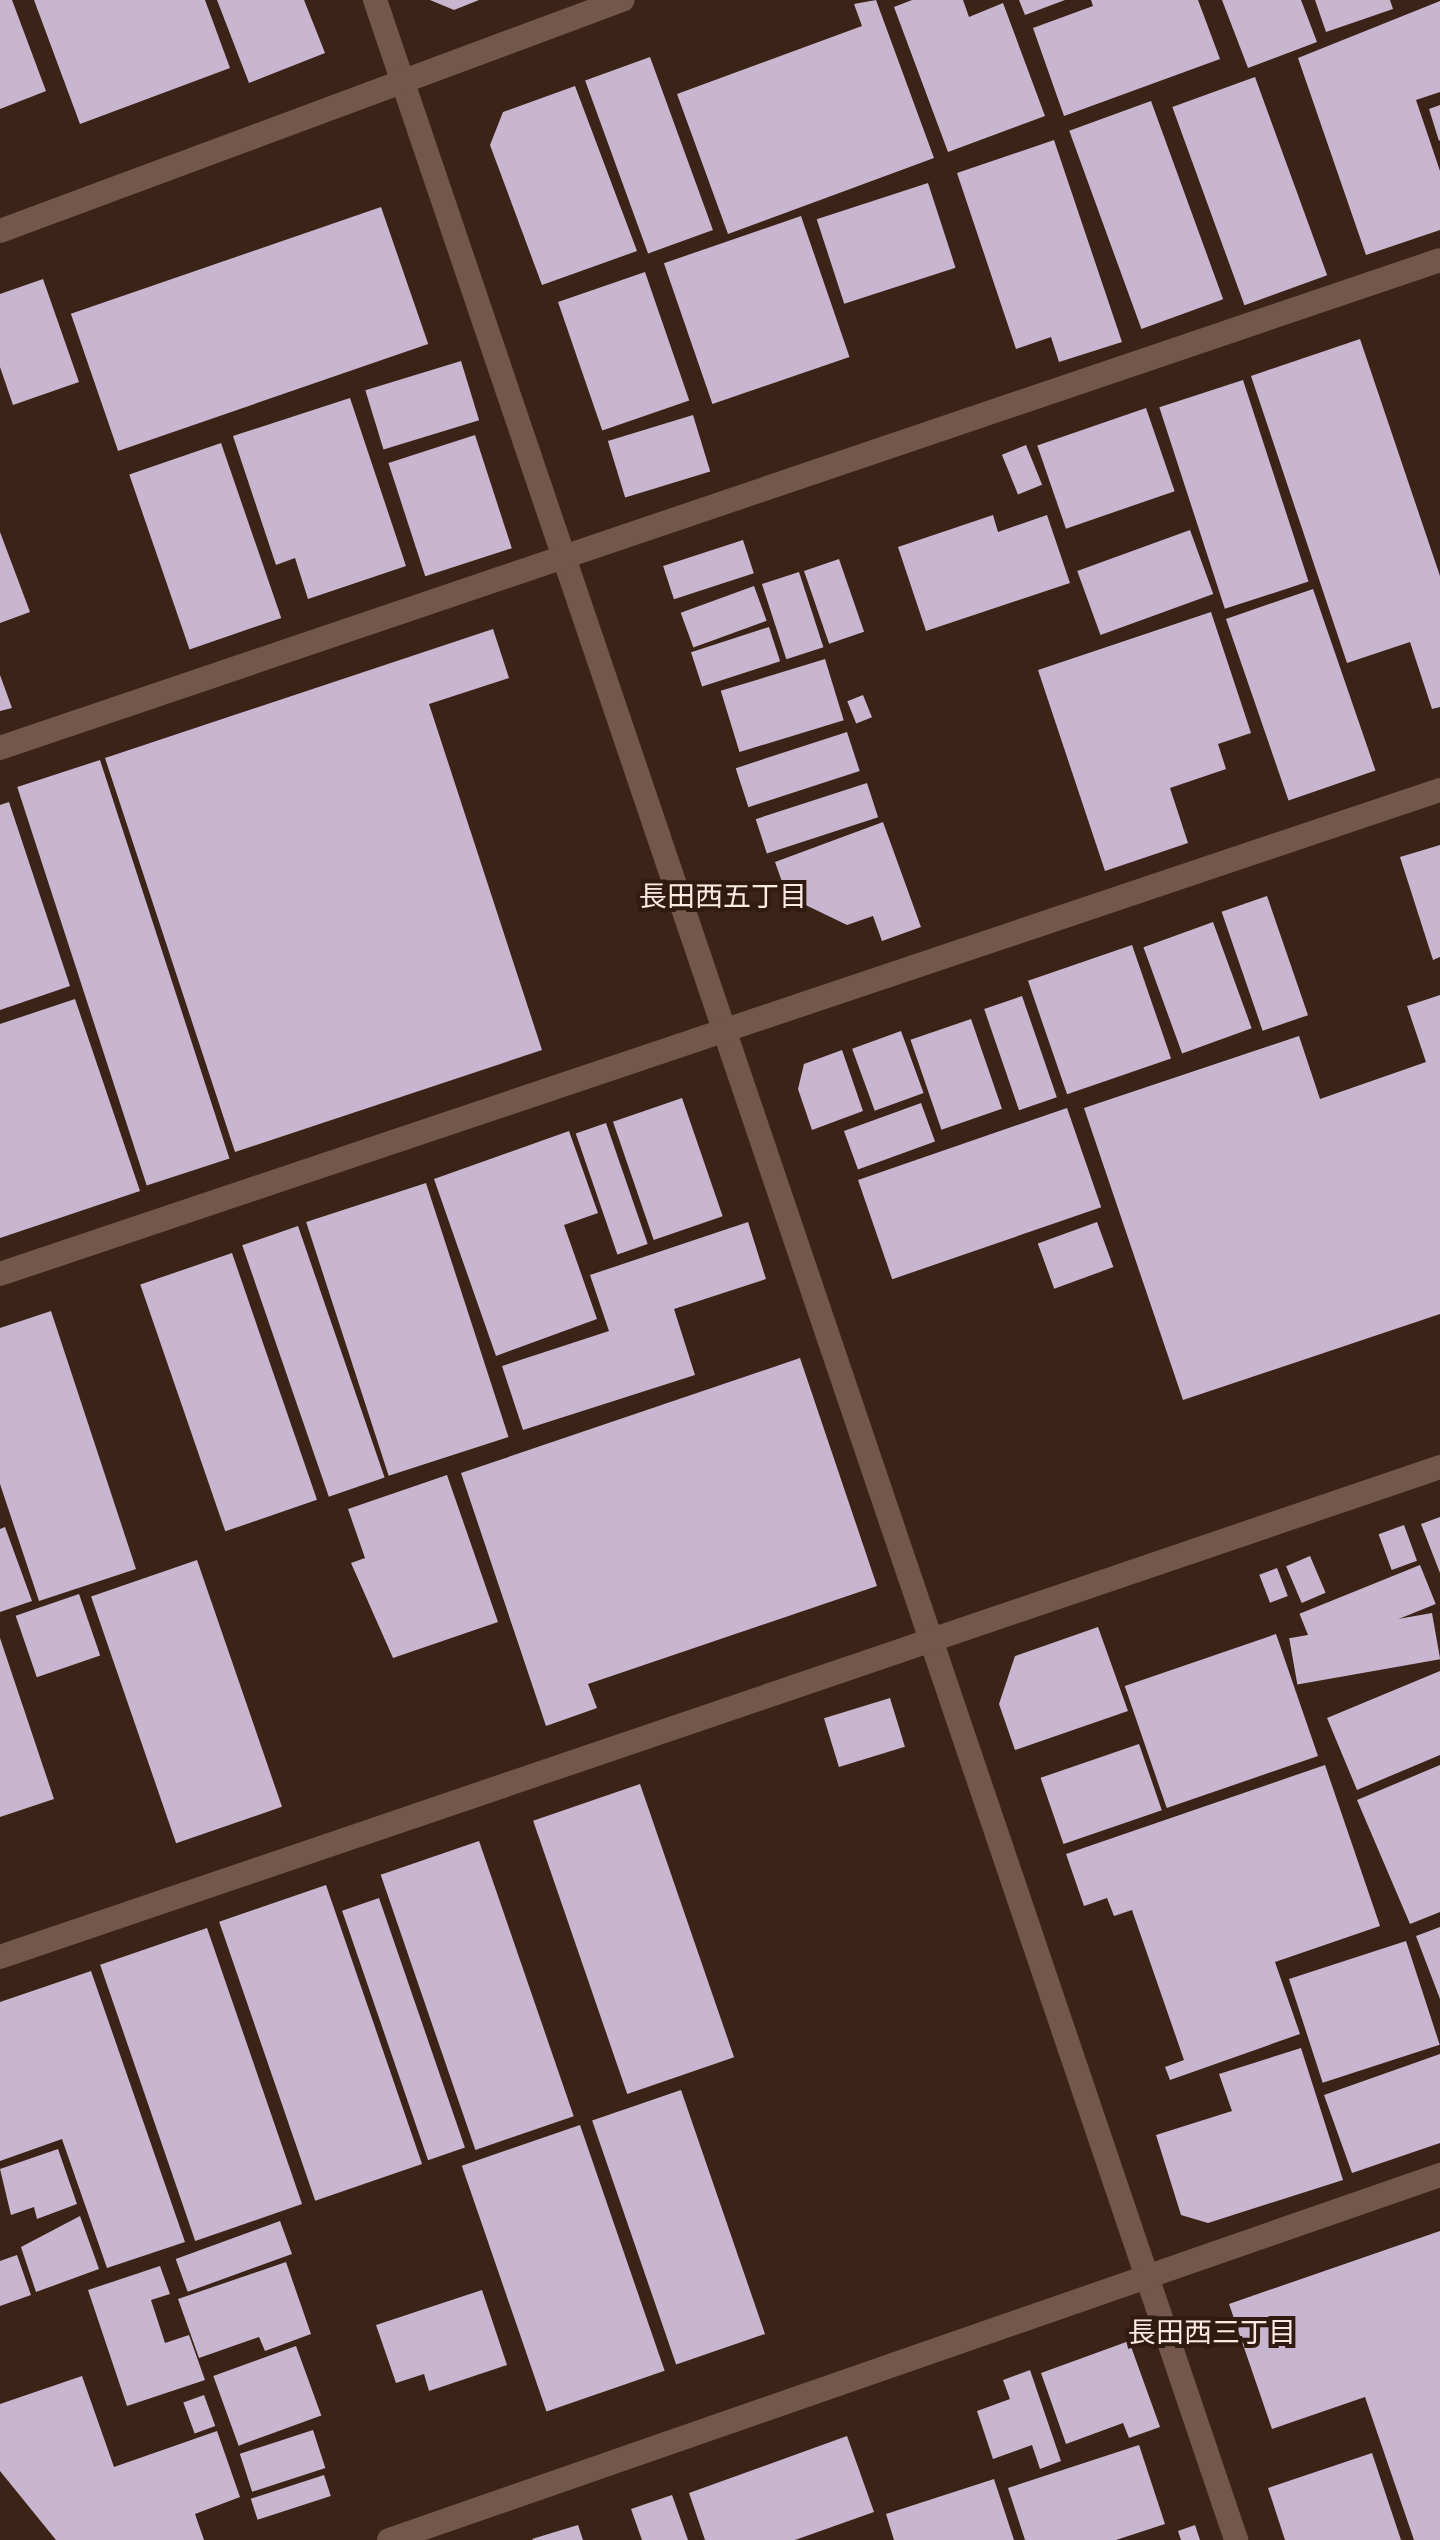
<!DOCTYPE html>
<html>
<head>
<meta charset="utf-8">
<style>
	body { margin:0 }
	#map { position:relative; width:1440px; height:2540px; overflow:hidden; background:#3c2318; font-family:"Asap Condensed","Noto Sans JP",sans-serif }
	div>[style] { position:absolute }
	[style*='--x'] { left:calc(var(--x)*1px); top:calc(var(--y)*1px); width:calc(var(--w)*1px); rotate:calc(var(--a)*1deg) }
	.building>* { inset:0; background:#c8b6d0; transform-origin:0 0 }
	.minor>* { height:24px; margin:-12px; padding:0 12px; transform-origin:12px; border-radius:12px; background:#73574b }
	span { translate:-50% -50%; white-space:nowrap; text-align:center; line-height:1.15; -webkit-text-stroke:8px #311a0f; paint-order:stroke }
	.neighbourhood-label { font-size:28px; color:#fbeae2 }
</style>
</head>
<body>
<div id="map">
	<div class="building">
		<i style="clip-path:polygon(0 0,12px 0,46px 91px,0 109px)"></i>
		<i style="clip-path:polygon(34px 0,205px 0,230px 68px,80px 124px)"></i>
		<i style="clip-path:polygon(217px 0,304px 0,325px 53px,249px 83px)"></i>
		<i style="clip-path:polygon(430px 0,479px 0,454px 10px)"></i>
		<i style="clip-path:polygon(876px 0,934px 158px,728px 234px,677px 94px,862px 26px,854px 4px)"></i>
		<i style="clip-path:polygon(912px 0,963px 0,969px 17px,1003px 3px,1045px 116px,948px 152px,894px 7px)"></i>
		<i style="clip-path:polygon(1019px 0,1065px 0,1025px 15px)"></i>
		<i style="clip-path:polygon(1091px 0,1198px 0,1220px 59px,1064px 116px,1033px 28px,1093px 6px)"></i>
		<i style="clip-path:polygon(1222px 0,1301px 0,1317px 42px,1248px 68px)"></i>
		<i style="clip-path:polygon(1315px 0,1390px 0,1393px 9px,1326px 32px)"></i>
		<i style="clip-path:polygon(1440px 1px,1440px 92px,1416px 100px,1440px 171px,1440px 230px,1366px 255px,1298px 58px)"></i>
		<i style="left:650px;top:57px;width:184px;height:69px;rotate:70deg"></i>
		<i style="left:1255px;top:77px;width:211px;height:88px;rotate:70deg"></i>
		<i style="clip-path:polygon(575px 86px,637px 251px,542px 285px,490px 145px,503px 112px)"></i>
		<i style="left:1151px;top:101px;width:211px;height:87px;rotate:70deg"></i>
		<i style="clip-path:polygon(1440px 105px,1440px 140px,1439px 141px,1429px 109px)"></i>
		<i style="clip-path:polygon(1054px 140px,1122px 342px,1059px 362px,1051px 337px,1016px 349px,957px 173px)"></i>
		<i style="left:928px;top:183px;width:89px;height:117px;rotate:72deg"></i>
		<i style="left:381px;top:207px;width:145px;height:328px;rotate:71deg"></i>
		<i style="left:801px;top:216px;width:149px;height:145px;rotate:71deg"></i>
		<i style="left:645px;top:272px;width:136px;height:92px;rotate:71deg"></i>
		<i style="clip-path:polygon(43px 279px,79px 382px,13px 405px,0 367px,0 294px)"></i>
		<i style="clip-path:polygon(1360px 339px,1440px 576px,1440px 707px,1432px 709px,1410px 642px,1347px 663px,1251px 376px)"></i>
		<i style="left:461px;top:361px;width:62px;height:100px;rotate:73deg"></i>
		<i style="left:1243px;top:380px;width:212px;height:88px;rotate:72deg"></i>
		<i style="clip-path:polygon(350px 398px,406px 566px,308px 599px,295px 558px,276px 565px,233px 436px)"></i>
		<i style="left:1146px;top:408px;width:88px;height:115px;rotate:71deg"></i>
		<i style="left:693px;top:415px;width:59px;height:89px;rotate:73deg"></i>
		<i style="left:475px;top:435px;width:119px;height:91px;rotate:72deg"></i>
		<i style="left:221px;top:443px;width:185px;height:97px;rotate:71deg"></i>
		<i style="left:1026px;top:445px;width:43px;height:26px;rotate:68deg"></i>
		<i style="clip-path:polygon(993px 515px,998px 532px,1047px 515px,1070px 583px,926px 631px,898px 547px)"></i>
		<i style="left:1190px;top:530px;width:68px;height:120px;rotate:70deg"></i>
		<i style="clip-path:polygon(0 532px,30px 612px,0 623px)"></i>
		<i style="left:743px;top:540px;width:35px;height:84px;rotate:72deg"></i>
		<i style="left:839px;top:559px;width:77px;height:37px;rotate:71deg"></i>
		<i style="left:799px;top:572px;width:79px;height:39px;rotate:72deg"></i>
		<i style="left:754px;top:586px;width:37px;height:78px;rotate:70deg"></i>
		<i style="left:1313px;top:589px;width:192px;height:92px;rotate:71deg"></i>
		<i style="clip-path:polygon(1211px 612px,1251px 733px,1218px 744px,1226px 769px,1170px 788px,1188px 843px,1105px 871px,1038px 670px)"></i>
		<i style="left:769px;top:627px;width:36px;height:82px;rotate:72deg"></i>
		<i style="clip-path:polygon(493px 629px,509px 678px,429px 704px,542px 1050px,235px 1152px,105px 758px)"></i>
		<i style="left:825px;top:659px;width:64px;height:109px;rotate:73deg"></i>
		<i style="clip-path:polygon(0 675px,12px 708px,0 711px)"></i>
		<i style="left:863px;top:695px;width:24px;height:17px;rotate:68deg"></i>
		<i style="left:847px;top:732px;width:41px;height:117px;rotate:72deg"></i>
		<i style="left:100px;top:760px;width:419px;height:87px;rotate:72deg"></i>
		<i style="left:867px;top:783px;width:36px;height:117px;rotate:72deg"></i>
		<i style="clip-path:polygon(9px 802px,70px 986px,0 1010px,0 805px)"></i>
		<i style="clip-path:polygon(883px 822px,921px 927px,882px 941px,873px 916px,847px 925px,787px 896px,775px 862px)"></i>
		<i style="clip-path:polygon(1440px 845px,1440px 957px,1433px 960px,1400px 857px)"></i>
		<i style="left:1267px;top:896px;width:126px;height:48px;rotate:71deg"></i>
		<i style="left:1213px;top:922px;width:113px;height:74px;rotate:70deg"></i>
		<i style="left:1132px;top:945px;width:120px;height:110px;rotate:71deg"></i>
		<i style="clip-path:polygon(1440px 995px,1440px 1314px,1183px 1400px,1084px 1108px,1299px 1036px,1320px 1099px,1426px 1062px,1407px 1006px)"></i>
		<i style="left:1022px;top:996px;width:107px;height:40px;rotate:71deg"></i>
		<i style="clip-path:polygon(75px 999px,140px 1191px,0 1238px,0 1024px)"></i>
		<i style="left:971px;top:1019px;width:95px;height:64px;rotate:71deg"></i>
		<i style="left:901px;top:1031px;width:66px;height:52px;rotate:70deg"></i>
		<i style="clip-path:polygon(842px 1050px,863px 1111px,812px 1130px,798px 1089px,804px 1064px)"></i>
		<i style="left:682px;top:1098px;width:125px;height:73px;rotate:71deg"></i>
		<i style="left:921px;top:1103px;width:41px;height:82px;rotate:70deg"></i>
		<i style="left:1067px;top:1108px;width:105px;height:221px;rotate:71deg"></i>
		<i style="left:606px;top:1123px;width:128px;height:32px;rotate:71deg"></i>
		<i style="clip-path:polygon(569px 1131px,598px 1213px,564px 1225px,597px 1319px,496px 1356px,434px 1179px)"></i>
		<i style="left:426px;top:1183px;width:267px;height:126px;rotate:72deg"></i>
		<i style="clip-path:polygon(748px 1222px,766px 1279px,674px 1309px,695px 1375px,523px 1430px,502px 1366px,609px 1331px,590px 1275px)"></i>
		<i style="left:1097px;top:1222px;width:48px;height:63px;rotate:70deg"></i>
		<i style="left:298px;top:1226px;width:266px;height:59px;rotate:71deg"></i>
		<i style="left:232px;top:1253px;width:261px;height:97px;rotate:71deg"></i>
		<i style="clip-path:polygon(51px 1311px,136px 1569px,39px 1601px,0 1484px,0 1328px)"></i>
		<i style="clip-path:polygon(800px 1358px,877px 1586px,588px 1684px,597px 1708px,546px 1726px,461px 1473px)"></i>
		<i style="clip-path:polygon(447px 1475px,498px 1622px,393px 1658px,351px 1563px,365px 1558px,348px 1509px)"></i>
		<i style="clip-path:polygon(1440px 1517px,1440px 1573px,1421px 1524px)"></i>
		<i style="left:1404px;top:1525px;width:38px;height:27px;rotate:70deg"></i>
		<i style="clip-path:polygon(5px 1527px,32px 1601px,0 1612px,0 1529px)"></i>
		<i style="left:1310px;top:1556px;width:40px;height:26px;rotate:67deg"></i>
		<i style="left:197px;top:1560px;width:261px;height:112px;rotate:71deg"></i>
		<i style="left:1420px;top:1565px;width:42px;height:130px;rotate:68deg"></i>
		<i style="left:1277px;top:1568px;width:30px;height:19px;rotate:69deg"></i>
		<i style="left:79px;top:1594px;width:65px;height:67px;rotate:71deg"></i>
		<i style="left:1432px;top:1613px;width:47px;height:145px;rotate:80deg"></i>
		<i style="clip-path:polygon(1098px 1627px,1128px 1711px,1015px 1750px,999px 1704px,1015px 1656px)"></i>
		<i style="left:1276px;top:1634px;width:129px;height:160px;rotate:71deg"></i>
		<i style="clip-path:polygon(0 1638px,54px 1799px,0 1817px)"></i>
		<i style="clip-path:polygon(1440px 1671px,1440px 1755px,1357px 1790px,1327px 1718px)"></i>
		<i style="left:890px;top:1698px;width:51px;height:69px;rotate:73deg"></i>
		<i style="left:1139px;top:1744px;width:70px;height:104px;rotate:71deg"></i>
		<i style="clip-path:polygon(1325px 1765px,1380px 1926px,1275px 1962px,1300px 2034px,1170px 2080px,1165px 2067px,1184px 2060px,1132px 1910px,1114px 1916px,1107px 1898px,1084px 1906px,1066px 1854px)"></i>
		<i style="clip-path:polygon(1440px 1765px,1440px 1912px,1410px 1924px,1357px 1800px)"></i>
		<i style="left:640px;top:1784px;width:289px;height:113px;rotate:71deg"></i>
		<i style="left:479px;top:1841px;width:291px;height:104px;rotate:71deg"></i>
		<i style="left:326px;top:1885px;width:295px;height:113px;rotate:71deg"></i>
		<i style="left:379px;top:1898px;width:264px;height:39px;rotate:71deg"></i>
		<i style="clip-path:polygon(1440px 1927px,1440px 1999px,1416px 1936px)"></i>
		<i style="left:207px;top:1928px;width:292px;height:113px;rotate:71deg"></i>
		<i style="left:1406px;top:1941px;width:109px;height:123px;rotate:72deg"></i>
		<i style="clip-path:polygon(91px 1971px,185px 2242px,107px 2268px,62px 2139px,0 2161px,0 2002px)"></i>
		<i style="clip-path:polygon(1301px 2048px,1343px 2180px,1208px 2223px,1181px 2215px,1156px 2135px,1232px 2111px,1219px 2074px)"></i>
		<i style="clip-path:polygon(1440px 2054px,1440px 2143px,1352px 2173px,1324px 2095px)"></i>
		<i style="left:681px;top:2090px;width:258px;height:94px;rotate:71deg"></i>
		<i style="left:580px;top:2125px;width:260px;height:125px;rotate:71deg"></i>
		<i style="clip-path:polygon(58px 2149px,77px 2204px,37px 2219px,34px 2207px,11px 2215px,0 2169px)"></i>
		<i style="clip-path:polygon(80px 2216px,99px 2269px,36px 2292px,21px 2247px)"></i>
		<i style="left:280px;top:2221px;width:35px;height:111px;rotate:70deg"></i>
		<i style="clip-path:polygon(1440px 2231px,1440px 2540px,1414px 2540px,1365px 2397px,1272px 2429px,1229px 2304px)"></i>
		<i style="clip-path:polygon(17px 2255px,31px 2295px,0 2306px,0 2261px)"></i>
		<i style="clip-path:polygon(286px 2262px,311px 2334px,265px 2351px,259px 2337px,199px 2358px,178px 2299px)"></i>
		<i style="clip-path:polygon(160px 2266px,170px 2294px,151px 2300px,165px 2343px,189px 2335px,205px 2380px,127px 2406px,88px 2290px)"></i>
		<i style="clip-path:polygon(482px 2290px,507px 2365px,429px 2391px,424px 2374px,396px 2383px,376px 2325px)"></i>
		<i style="clip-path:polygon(1129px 2341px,1160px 2427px,1129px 2438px,1123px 2423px,1066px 2444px,1041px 2373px)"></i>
		<i style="left:296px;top:2346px;width:74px;height:88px;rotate:70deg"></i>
		<i style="clip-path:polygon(1030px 2370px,1061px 2461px,1040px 2469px,1032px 2445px,993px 2459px,977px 2411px,1010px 2399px,1003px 2380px)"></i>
		<i style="clip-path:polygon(82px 2376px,114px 2467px,217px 2431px,240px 2497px,195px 2514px,204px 2540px,56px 2540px,0 2471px,0 2404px)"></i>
		<i style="left:204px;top:2395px;width:33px;height:22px;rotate:70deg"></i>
		<i style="left:313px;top:2430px;width:40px;height:77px;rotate:72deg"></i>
		<i style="clip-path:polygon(847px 2436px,874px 2512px,795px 2540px,705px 2540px,689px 2493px)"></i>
		<i style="clip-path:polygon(1139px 2445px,1165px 2524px,1116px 2540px,1025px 2540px,1008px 2488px)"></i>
		<i style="clip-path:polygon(1372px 2453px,1401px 2540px,1285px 2540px,1268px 2488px)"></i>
		<i style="left:324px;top:2475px;width:22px;height:77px;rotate:72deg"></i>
		<i style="clip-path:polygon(994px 2479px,1014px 2540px,894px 2540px,886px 2514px)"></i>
		<i style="clip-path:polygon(672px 2495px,688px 2540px,642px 2540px,631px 2509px)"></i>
		<i style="clip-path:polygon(578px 2525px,583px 2540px,533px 2540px,532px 2539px)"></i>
		<i style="clip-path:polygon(1195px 2525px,1200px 2540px,1181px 2540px,1178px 2531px)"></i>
	</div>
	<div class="minor">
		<i style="--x:375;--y:0;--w:2682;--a:71.27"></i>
		<i style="--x:0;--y:231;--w:664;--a:-20.37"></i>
		<i style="--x:0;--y:748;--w:1520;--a:-18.72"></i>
		<i style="--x:0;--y:1274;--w:1519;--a:-18.58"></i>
		<i style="--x:0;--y:1957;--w:1521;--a:-18.79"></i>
		<i style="--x:389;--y:2540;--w:1113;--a:-19.15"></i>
	</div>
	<div class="neighbourhood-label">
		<span style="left:723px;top:896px">長田西五丁目</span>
		<span style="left:1212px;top:2332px">長田西三丁目</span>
	</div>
</div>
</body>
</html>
